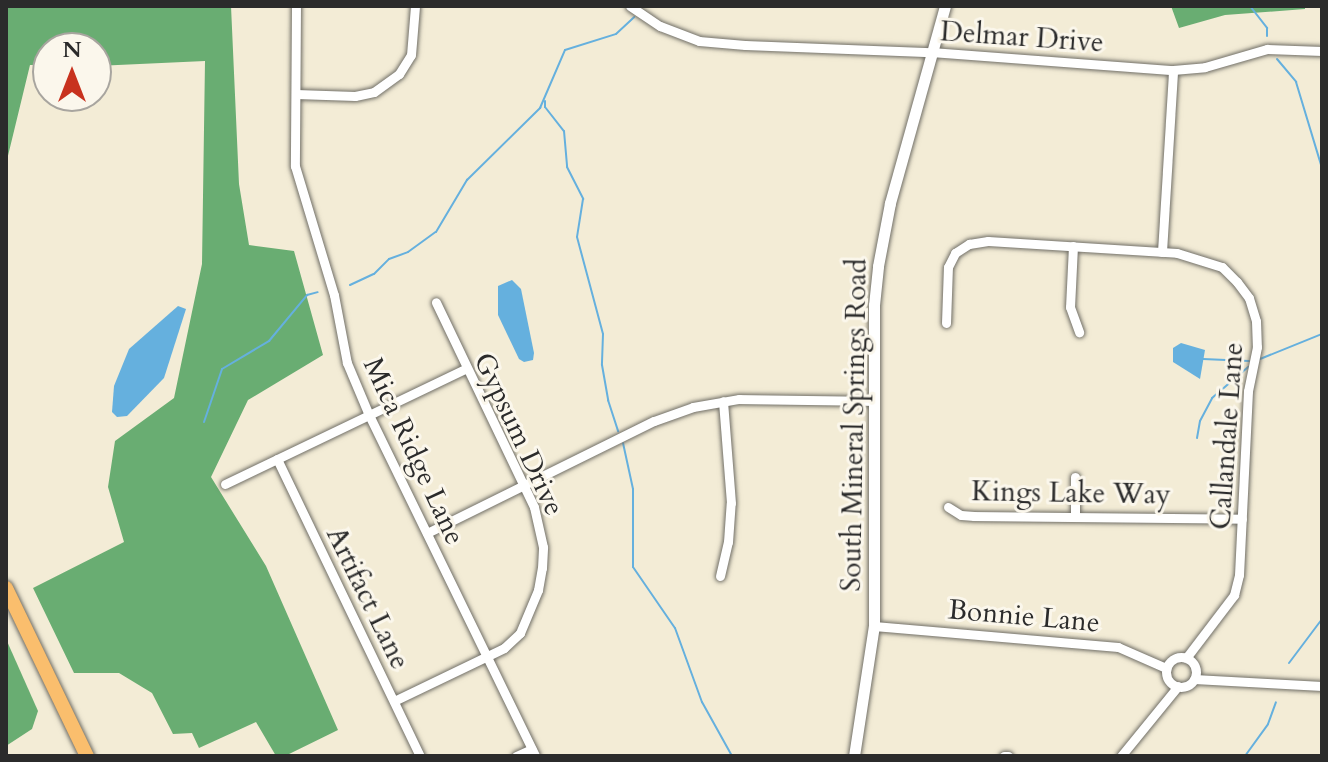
<!DOCTYPE html>
<html>
<head>
<meta charset="utf-8">
<style>
	body { margin:0 }
	#map { position:relative; width:1328px; height:762px; overflow:hidden; background:#f3ecd6; font-family:Cardo,serif }
	div>[style] { position:absolute }
	[style*='--x'] { left:calc(var(--x)*1px); top:calc(var(--y)*1px); width:calc(var(--w)*1px); rotate:calc(var(--a)*1deg) }
	.forest>* { inset:0; background:#69ad72 }
	.water>* { inset:0; background:#65b0de }
	.stream>* { height:2px; margin:-1px; padding:0 1px; transform-origin:1px; border-radius:1px; background:#65b0de }
	.roads { filter:drop-shadow(0 0 2px #716f67) drop-shadow(0 0 2px #716f67) }
	.minor>* { height:9px; margin:-4.5px; padding:0 4.5px; transform-origin:4.5px; border-radius:4.5px; background:#fff }
	.minor>.ring { margin:-4.5px; padding:0; box-sizing:content-box; background:none; border:9px solid #fff; border-radius:50% }
	.tertiary>* { height:11px; margin:-5.5px; padding:0 5.5px; transform-origin:5.5px; border-radius:5.5px; background:#fff }
	.trunk>* { height:14px; margin:-7px; padding:0 7px; transform-origin:7px; border-radius:7px; background:#fabe6d }
	span { translate:-50% -50%; white-space:nowrap; text-align:center; line-height:1.15; -webkit-text-stroke:6px #fbf7ec; paint-order:stroke }
	.street-label { font-size:28px; color:#2b2b2b }
	.frame { position:absolute; inset:0; border:8px solid #2b2b2b; pointer-events:none }
	.north { position:absolute; left:32px; top:32px; width:80px; height:80px; box-sizing:border-box; background:#fbf7ec; border:2px solid #a8a59f; border-radius:50%; rotate:0deg; font-size:22px; font-weight:700; line-height:32px; text-align:center; color:#2b2b2b }
	.north::after { content:''; display:block; margin:auto; width:28px; height:36px; background:#c8321e; clip-path:polygon(50% 0,100% 100%,50% 72%,0 100%) }
</style>
</head>
<body>
<div id="map">
	<div class="forest">
		<i style="clip-path:polygon(6px 6px,231px 6px,239px 184px,249px 245px,294px 251px,323px 355px,248px 400px,211px 477px,266px 566px,338px 730px,285px 756px,276px 756px,256px 722px,199px 748px,192px 733px,173px 734px,152px 693px,119px 673px,74px 673px,33px 588px,124px 542px,108px 487px,115px 441px,174px 398px,202px 264px,205px 61px,96px 66px,96px 48px,48px 48px,48px 65px,30px 65px,6px 164px)"></i>
		<i style="clip-path:polygon(1171px 6px,1305px 6px,1305px 9px,1225px 15px,1179px 28px)"></i>
		<i style="clip-path:polygon(6px 639px,38px 711px,32px 729px,6px 746px)"></i>
	</div>
	<div class="water">
		<i style="clip-path:polygon(512px 280px,521px 289px,534px 353px,533px 360px,524px 362px,519px 359px,498px 315px,498px 286px)"></i>
		<i style="clip-path:polygon(178px 306px,186px 309px,164px 378px,127px 416px,117px 417px,112px 412px,114px 386px,129px 349px)"></i>
		<i style="clip-path:polygon(1181px 343px,1205px 350px,1200px 379px,1173px 362px,1173px 348px)"></i>
	</div>
	<div class="stream">
		<i style="--x:1250;--y:6;--w:28;--a:52"></i>
		<i style="--x:1267;--y:28;--w:8;--a:90"></i>
		<i style="--x:1277;--y:59;--w:30;--a:50"></i>
		<i style="--x:1296;--y:82;--w:90;--a:73.2"></i>
		<i style="--x:545;--y:101;--w:6;--a:90"></i>
		<i style="--x:545;--y:107;--w:31;--a:52"></i>
		<i style="--x:564;--y:131;--w:36;--a:85"></i>
		<i style="--x:567;--y:167;--w:36;--a:63"></i>
		<i style="--x:583;--y:199;--w:38;--a:99"></i>
		<i style="--x:577;--y:237;--w:100;--a:75"></i>
		<i style="--x:603;--y:334;--w:31;--a:92"></i>
		<i style="--x:602;--y:365;--w:36;--a:80"></i>
		<i style="--x:608;--y:400;--w:33;--a:72"></i>
		<i style="--x:350;--y:285;--w:26;--a:-25"></i>
		<i style="--x:374;--y:274;--w:21;--a:-45"></i>
		<i style="--x:389;--y:259;--w:20;--a:-20"></i>
		<i style="--x:408;--y:252;--w:34;--a:-36"></i>
		<i style="--x:436;--y:232;--w:61;--a:-59.2"></i>
		<i style="--x:467;--y:180;--w:103;--a:-44.6"></i>
		<i style="--x:540;--y:108;--w:63;--a:-66.7"></i>
		<i style="--x:565;--y:50;--w:53;--a:-17.4"></i>
		<i style="--x:616;--y:34;--w:25;--a:-43"></i>
		<i style="--x:1203;--y:359;--w:46;--a:2.5"></i>
		<i style="--x:1260;--y:359;--w:67;--a:-22"></i>
		<i style="--x:204;--y:422;--w:56;--a:-71.2"></i>
		<i style="--x:222;--y:369;--w:55;--a:-30.8"></i>
		<i style="--x:269;--y:341;--w:60;--a:-50.4"></i>
		<i style="--x:307;--y:295;--w:11;--a:-15"></i>
		<i style="--x:1197;--y:438;--w:17;--a:-80"></i>
		<i style="--x:1200;--y:421;--w:26;--a:-62"></i>
		<i style="--x:1212;--y:398;--w:48;--a:-40.7"></i>
		<i style="--x:623;--y:443;--w:47;--a:77.7"></i>
		<i style="--x:633;--y:489;--w:78;--a:90"></i>
		<i style="--x:633;--y:567;--w:74;--a:55.5"></i>
		<i style="--x:675;--y:628;--w:79;--a:70"></i>
		<i style="--x:702;--y:702;--w:62;--a:60.9"></i>
		<i style="--x:1289;--y:663;--w:55;--a:-53.1"></i>
		<i style="--x:1245;--y:756;--w:39;--a:-54"></i>
		<i style="--x:1268;--y:724;--w:23;--a:-70"></i>
	</div>
	<div class="roads">
		<div class="minor">
			<i style="--x:296;--y:6;--w:160;--a:90.4"></i>
			<i style="--x:295;--y:166;--w:135;--a:73.2"></i>
			<i style="--x:334;--y:295;--w:69;--a:79.2"></i>
			<i style="--x:347;--y:363;--w:56;--a:67.1"></i>
			<i style="--x:369;--y:415;--w:379;--a:64"></i>
			<i style="--x:630;--y:6;--w:36;--a:34"></i>
			<i style="--x:660;--y:26;--w:42;--a:21"></i>
			<i style="--x:699;--y:41;--w:46;--a:5"></i>
			<i style="--x:745;--y:45;--w:186;--a:2.2"></i>
			<i style="--x:931;--y:52;--w:243;--a:4.3"></i>
			<i style="--x:1173;--y:70;--w:32;--a:-5"></i>
			<i style="--x:1205;--y:67;--w:65;--a:-16.2"></i>
			<i style="--x:1267;--y:49;--w:55;--a:2.1"></i>
			<i style="--x:296;--y:94;--w:59;--a:1.9"></i>
			<i style="--x:355;--y:96;--w:19;--a:-12"></i>
			<i style="--x:374;--y:92;--w:31;--a:-36"></i>
			<i style="--x:399;--y:74;--w:22;--a:-58"></i>
			<i style="--x:411;--y:55;--w:49;--a:-85.3"></i>
			<i style="--x:1073;--y:246;--w:61;--a:92.8"></i>
			<i style="--x:1070;--y:307;--w:27;--a:70"></i>
			<i style="--x:1162;--y:252;--w:182;--a:-86.5"></i>
			<i style="--x:946;--y:323;--w:56;--a:-88"></i>
			<i style="--x:948;--y:267;--w:16;--a:-63"></i>
			<i style="--x:955;--y:253;--w:17;--a:-33"></i>
			<i style="--x:969;--y:244;--w:19;--a:-9"></i>
			<i style="--x:988;--y:241;--w:189;--a:3.6"></i>
			<i style="--x:1177;--y:253;--w:47;--a:17.3"></i>
			<i style="--x:1222;--y:267;--w:21;--a:45"></i>
			<i style="--x:1237;--y:282;--w:20;--a:53"></i>
			<i style="--x:1249;--y:298;--w:24;--a:73"></i>
			<i style="--x:1256;--y:321;--w:26;--a:88"></i>
			<i style="--x:1257;--y:347;--w:45;--a:101.6"></i>
			<i style="--x:1248;--y:391;--w:184;--a:92.8"></i>
			<i style="--x:1239;--y:575;--w:21;--a:104"></i>
			<i style="--x:1234;--y:595;--w:79;--a:127.3"></i>
			<i style="--x:277;--y:459;--w:330;--a:64.3"></i>
			<i style="--x:225;--y:484;--w:266;--a:-25.6"></i>
			<i style="--x:948;--y:507;--w:15;--a:32"></i>
			<i style="--x:961;--y:515;--w:13;--a:4"></i>
			<i style="--x:974;--y:516;--w:268;--a:0.6"></i>
			<i style="--x:1075;--y:517;--w:40;--a:-90"></i>
			<i style="--x:427;--y:533;--w:253;--a:-26.3"></i>
			<i style="--x:654;--y:421;--w:41;--a:-19.7"></i>
			<i style="--x:693;--y:407;--w:47;--a:-9.9"></i>
			<i style="--x:739;--y:399;--w:136;--a:0.8"></i>
			<i style="--x:720;--y:576;--w:35;--a:-77"></i>
			<i style="--x:728;--y:542;--w:39;--a:-86"></i>
			<i style="--x:731;--y:503;--w:102;--a:-94.5"></i>
			<i style="--x:874;--y:626;--w:245;--a:4.9"></i>
			<i style="--x:1118;--y:647;--w:52;--a:23.6"></i>
			<i class="ring" style="left:1166px;top:657px;width:21px;height:21px"></i>
			<i style="--x:1194;--y:679;--w:128;--a:3.1"></i>
			<i style="--x:394;--y:701;--w:122;--a:-25.7"></i>
			<i style="--x:504;--y:648;--w:22;--a:-43"></i>
			<i style="--x:520;--y:633;--w:47;--a:-67.3"></i>
			<i style="--x:538;--y:590;--w:22;--a:-80"></i>
			<i style="--x:542;--y:568;--w:21;--a:-87"></i>
			<i style="--x:543;--y:547;--w:41;--a:-102.7"></i>
			<i style="--x:534;--y:507;--w:227;--a:-115.6"></i>
			<i style="--x:516;--y:756;--w:17;--a:-24"></i>
			<i style="--x:1004;--y:756;--w:4;--a:0"></i>
			<i style="--x:1121;--y:756;--w:90;--a:-50.8"></i>
		</div>
		<div class="tertiary">
			<i style="--x:854;--y:756;--w:132;--a:-81.3"></i>
			<i style="--x:874;--y:626;--w:321;--a:-90"></i>
			<i style="--x:874;--y:305;--w:39;--a:-84"></i>
			<i style="--x:878;--y:266;--w:64;--a:-79.2"></i>
			<i style="--x:890;--y:203;--w:205;--a:-74.4"></i>
		</div>
		<div class="trunk">
			<i style="--x:6;--y:588;--w:187;--a:64.3"></i>
		</div>
	</div>
	<div class="street-label">
		<span style="left:1022px;top:37px;rotate:4deg">Delmar Drive</span>
		<span style="left:854px;top:425px;rotate:-89deg">South Mineral Springs Road</span>
		<span style="left:519px;top:434px;rotate:65deg">Gypsum Drive</span>
		<span style="left:1227px;top:436px;rotate:-86deg">Callandale Lane</span>
		<span style="left:414px;top:451px;rotate:65deg">Mica Ridge Lane</span>
		<span style="left:1071px;top:493px;rotate:1deg">Kings Lake Way</span>
		<span style="left:368px;top:598px;rotate:64deg">Artifact Lane</span>
		<span style="left:1024px;top:616px;rotate:5deg">Bonnie Lane</span>
	</div>
	<div class="frame"></div>
	<div class="north">N</div>
</div>
</body>
</html>
